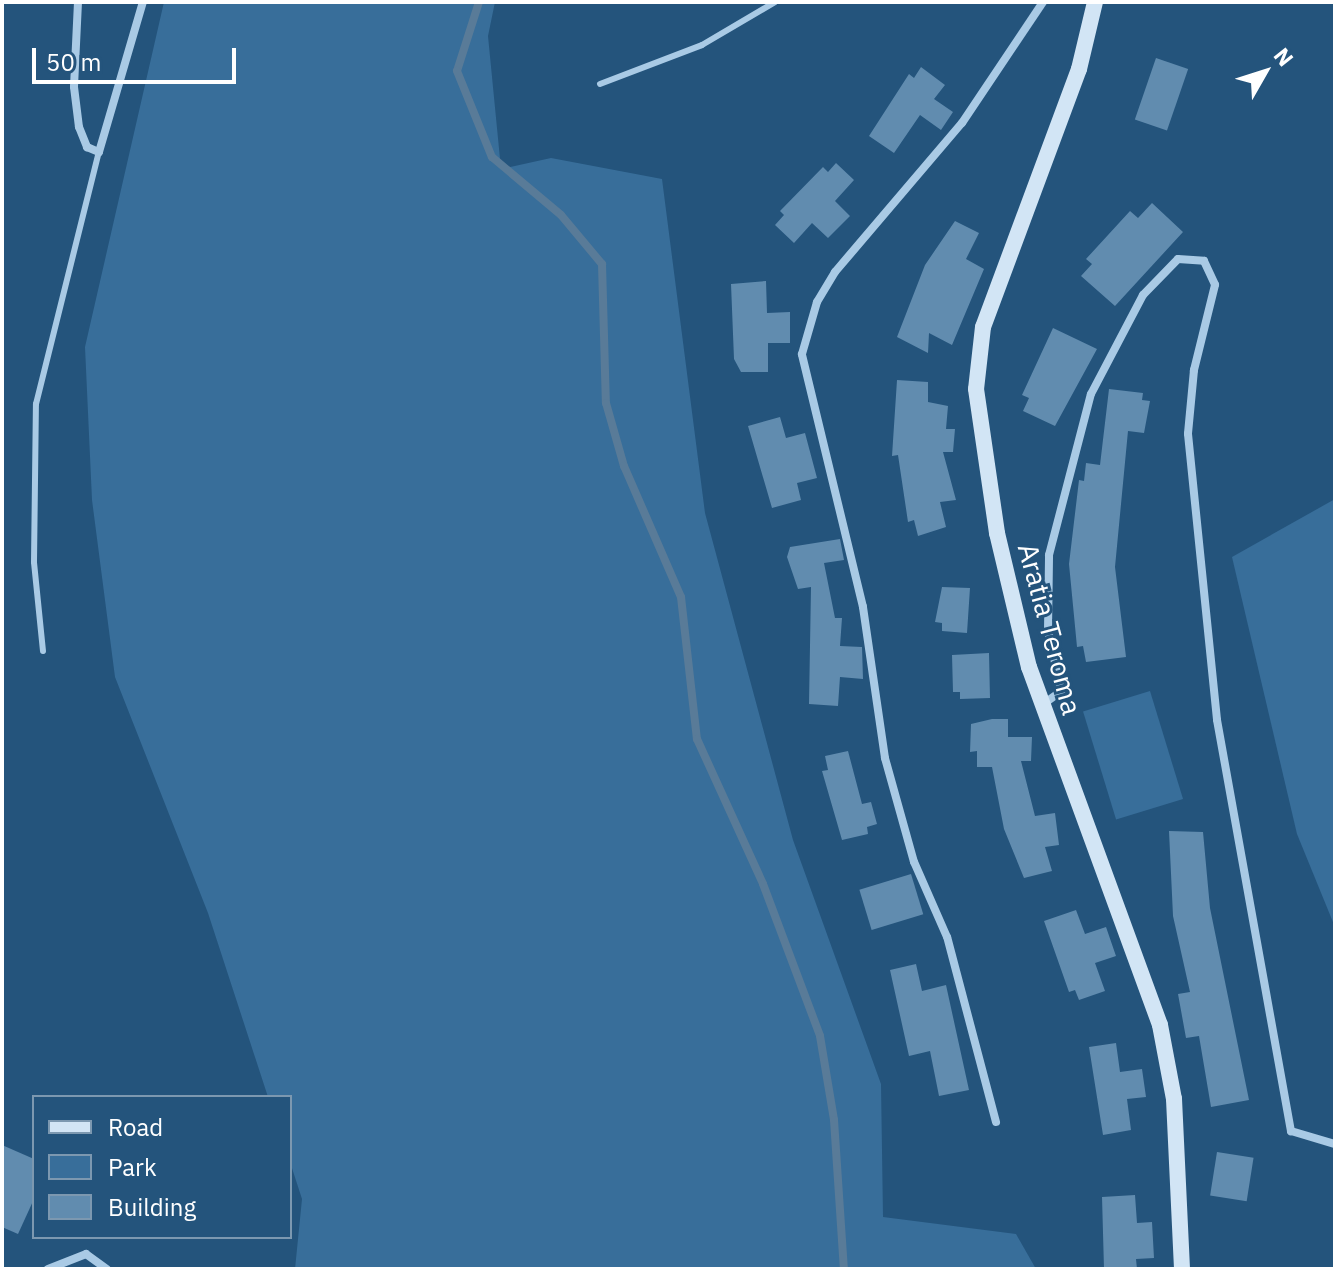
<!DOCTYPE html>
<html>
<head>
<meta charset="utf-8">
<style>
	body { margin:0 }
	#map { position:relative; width:1337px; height:1271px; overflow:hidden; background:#24547c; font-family:"IBM Plex Sans",sans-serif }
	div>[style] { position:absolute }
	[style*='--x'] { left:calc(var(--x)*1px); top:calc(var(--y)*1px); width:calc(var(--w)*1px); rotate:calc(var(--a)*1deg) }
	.green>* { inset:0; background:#386e9a; transform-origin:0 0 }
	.stream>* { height:8px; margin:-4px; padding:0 4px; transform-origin:4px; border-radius:4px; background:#597b98 }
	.building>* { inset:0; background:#618caf; transform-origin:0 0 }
	.lane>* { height:6px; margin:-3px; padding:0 3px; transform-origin:3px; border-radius:3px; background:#a9cae5 }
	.street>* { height:8px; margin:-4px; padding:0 4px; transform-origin:4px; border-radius:4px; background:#a9cae5 }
	.secondary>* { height:16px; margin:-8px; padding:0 8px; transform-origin:8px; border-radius:8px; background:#d2e5f5 }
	span { translate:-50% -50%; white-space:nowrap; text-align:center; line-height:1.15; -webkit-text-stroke:6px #24547c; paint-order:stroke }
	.street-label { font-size:28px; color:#fff }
	.frame { position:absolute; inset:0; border:4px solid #fff; pointer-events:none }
	.legend { position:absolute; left:32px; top:1095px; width:260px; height:144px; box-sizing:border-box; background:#24547c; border:2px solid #7c98b0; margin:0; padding:10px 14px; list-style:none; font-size:24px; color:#fff }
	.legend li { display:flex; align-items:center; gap:16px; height:40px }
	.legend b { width:40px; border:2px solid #7c98b0 }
	.north { position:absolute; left:1225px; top:32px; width:80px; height:80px; -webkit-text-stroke:6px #24547c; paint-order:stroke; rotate:51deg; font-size:22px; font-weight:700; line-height:32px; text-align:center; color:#fff }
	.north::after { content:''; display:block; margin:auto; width:28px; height:36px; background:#fff; clip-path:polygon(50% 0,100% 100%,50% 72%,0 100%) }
	.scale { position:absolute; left:32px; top:48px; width:204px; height:36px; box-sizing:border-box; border:4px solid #fff; border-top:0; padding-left:10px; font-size:24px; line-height:28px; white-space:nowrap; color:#fff; -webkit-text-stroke:6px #24547c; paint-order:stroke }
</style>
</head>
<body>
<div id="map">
	<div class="green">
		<i style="clip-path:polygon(164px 2px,495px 2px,488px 36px,501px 169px,551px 158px,662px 179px,705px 513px,793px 840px,881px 1084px,883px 1217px,1016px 1234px,1036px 1269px,295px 1269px,302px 1199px,290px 1162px,290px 1097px,268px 1097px,208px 913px,115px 677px,92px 500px,85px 347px)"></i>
		<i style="clip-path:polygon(1335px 499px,1335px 927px,1297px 834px,1232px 557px)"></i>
		<i style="left:1150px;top:691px;width:113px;height:70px;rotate:73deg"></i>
	</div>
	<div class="stream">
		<i style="--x:479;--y:2;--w:72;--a:107.7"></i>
		<i style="--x:457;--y:71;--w:93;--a:67.9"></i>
		<i style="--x:492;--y:157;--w:90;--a:40"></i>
		<i style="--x:561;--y:215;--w:64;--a:50.1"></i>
		<i style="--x:602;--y:264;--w:139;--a:88.4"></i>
		<i style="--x:606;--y:403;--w:66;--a:74.1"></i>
		<i style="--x:624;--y:466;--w:143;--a:66.5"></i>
		<i style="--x:681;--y:597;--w:143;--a:83.6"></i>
		<i style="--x:697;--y:739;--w:159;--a:65.5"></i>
		<i style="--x:763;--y:884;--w:162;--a:69.4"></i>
		<i style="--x:820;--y:1036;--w:85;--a:80.5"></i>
		<i style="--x:834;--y:1120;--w:149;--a:86.2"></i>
	</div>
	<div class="building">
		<i style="left:1156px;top:58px;width:34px;height:65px;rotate:19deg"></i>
		<i style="clip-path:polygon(921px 67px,945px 85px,934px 99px,953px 112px,941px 130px,920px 115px,894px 153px,869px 136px,909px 74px,914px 78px)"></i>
		<i style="clip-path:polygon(836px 163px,854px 180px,835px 201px,850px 216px,828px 238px,812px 223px,794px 243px,775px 225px,784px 215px,780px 211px,823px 167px,828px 172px)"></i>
		<i style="clip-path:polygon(1152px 203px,1183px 232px,1115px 306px,1081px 276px,1092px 264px,1086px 259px,1130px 211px,1138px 218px)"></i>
		<i style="clip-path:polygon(955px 221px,979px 233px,966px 259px,984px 269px,952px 345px,929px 333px,928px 353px,897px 337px,925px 265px)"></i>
		<i style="clip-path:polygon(766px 281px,767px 313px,790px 312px,790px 343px,768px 343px,768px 372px,741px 372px,734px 359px,731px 284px)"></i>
		<i style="clip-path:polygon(1053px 328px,1097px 349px,1055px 426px,1023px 411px,1029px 398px,1022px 395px)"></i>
		<i style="clip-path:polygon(897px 380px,928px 382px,928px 402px,948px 406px,946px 429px,955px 429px,953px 452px,943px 452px,956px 500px,940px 502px,946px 527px,918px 536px,914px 520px,908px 522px,898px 455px,892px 456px)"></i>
		<i style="clip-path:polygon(1109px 389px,1143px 393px,1142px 400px,1150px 401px,1144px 433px,1128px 431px,1115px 567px,1126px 657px,1086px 662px,1083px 646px,1077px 647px,1069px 564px,1079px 480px,1084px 481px,1086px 463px,1100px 465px)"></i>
		<i style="clip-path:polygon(780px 417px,786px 438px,805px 433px,817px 478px,797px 483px,801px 500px,772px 508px,748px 426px)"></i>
		<i style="clip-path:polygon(840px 539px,844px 560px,824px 563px,835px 618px,842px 618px,840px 646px,862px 647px,863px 679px,840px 677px,838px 706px,809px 704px,811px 587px,798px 589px,787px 557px,790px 547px)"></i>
		<i style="clip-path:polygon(942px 587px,970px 588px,967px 633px,942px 631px,942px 623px,935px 622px)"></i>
		<i style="clip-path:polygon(989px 653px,990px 698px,960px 699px,960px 692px,953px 692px,952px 655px)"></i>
		<i style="clip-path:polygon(992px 719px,1008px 719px,1008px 737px,1032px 737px,1031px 761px,1021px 761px,1035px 816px,1055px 813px,1059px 845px,1045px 847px,1052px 871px,1024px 878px,1004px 829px,992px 767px,977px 767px,977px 751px,970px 752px,971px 724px)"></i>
		<i style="clip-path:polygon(848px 751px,862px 804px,871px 802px,877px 824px,867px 827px,868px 834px,842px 840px,822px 771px,828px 770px,825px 756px)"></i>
		<i style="clip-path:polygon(1169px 831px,1203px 832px,1210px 908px,1249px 1100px,1211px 1107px,1199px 1036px,1186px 1038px,1178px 994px,1190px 992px,1173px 916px)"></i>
		<i style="left:911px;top:874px;width:42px;height:54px;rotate:73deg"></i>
		<i style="clip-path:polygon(1076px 910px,1085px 934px,1106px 927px,1116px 956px,1095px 963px,1105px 991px,1079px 1000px,1075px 990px,1069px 992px,1044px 921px)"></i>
		<i style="clip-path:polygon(916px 964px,922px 991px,946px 985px,969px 1090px,939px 1096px,930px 1051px,909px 1056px,890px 970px)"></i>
		<i style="clip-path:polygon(1116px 1043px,1120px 1072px,1142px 1069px,1146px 1097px,1127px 1099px,1131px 1130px,1103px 1135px,1089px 1047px)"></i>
		<i style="clip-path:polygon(2px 1145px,34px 1159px,34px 1199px,18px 1234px,2px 1227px)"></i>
		<i style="left:1217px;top:1152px;width:37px;height:44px;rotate:9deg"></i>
		<i style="clip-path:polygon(1135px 1195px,1137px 1223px,1152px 1222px,1154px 1258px,1136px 1259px,1137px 1269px,1104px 1269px,1102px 1197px)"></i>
	</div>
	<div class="lane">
		<i style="--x:600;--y:84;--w:109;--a:-20.9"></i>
		<i style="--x:702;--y:45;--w:85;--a:-30.5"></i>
		<i style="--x:43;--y:651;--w:89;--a:-95.8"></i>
		<i style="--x:34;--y:562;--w:158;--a:-89.3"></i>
		<i style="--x:36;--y:404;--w:260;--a:-76"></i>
	</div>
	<div class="street">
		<i style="--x:78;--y:2;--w:85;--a:92.7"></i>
		<i style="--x:74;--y:87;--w:40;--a:82.9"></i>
		<i style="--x:79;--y:127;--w:22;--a:68"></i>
		<i style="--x:87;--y:147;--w:13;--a:23"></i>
		<i style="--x:99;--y:152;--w:156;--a:-73.7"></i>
		<i style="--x:1042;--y:705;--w:24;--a:-36"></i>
		<i style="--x:1061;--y:691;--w:62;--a:-102"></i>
		<i style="--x:1048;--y:630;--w:75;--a:-89.2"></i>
		<i style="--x:1049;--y:555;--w:166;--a:-75.4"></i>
		<i style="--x:1091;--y:394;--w:112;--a:-62.3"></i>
		<i style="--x:1143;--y:295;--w:50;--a:-45.8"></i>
		<i style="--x:1178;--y:259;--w:26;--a:4"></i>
		<i style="--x:1204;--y:261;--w:26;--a:65"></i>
		<i style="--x:1215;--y:285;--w:88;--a:103.9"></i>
		<i style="--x:1194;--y:370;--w:64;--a:95.4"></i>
		<i style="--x:1188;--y:434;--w:287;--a:84.2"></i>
		<i style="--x:1217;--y:720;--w:418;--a:79.8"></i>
		<i style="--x:1291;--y:1131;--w:46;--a:16.5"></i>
		<i style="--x:996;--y:1122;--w:191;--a:-104.8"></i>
		<i style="--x:947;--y:937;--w:82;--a:-113.7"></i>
		<i style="--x:914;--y:862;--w:108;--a:-105.6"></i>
		<i style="--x:885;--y:758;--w:153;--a:-98.3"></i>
		<i style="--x:863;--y:607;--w:260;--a:-103.6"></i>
		<i style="--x:802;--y:354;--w:54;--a:-73.9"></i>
		<i style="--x:817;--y:302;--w:35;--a:-59"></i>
		<i style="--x:835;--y:272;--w:196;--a:-49.6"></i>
		<i style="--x:962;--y:123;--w:146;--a:-56.2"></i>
		<i style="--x:48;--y:1269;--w:41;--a:-21.5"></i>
		<i style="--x:86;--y:1254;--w:26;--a:36"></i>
	</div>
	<div class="secondary">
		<i style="--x:1095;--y:2;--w:69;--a:103.4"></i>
		<i style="--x:1079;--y:69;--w:275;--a:110.4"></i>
		<i style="--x:983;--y:327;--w:62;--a:96.4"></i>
		<i style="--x:976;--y:389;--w:146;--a:81.7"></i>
		<i style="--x:997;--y:533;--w:138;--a:76.6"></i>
		<i style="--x:1029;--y:667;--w:381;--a:69.9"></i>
		<i style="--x:1160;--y:1025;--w:75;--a:79.3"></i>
		<i style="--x:1174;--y:1099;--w:170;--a:87.3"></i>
	</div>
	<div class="street-label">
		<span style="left:1050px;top:629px;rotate:75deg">Aratia Teroma</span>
	</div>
	<div class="frame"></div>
	<ul class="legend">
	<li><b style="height:10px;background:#d2e5f5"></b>Road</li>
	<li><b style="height:22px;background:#386e9a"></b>Park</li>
	<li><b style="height:22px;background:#618caf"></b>Building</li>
	</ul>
	<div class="north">N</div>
	<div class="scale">50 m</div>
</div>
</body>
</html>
